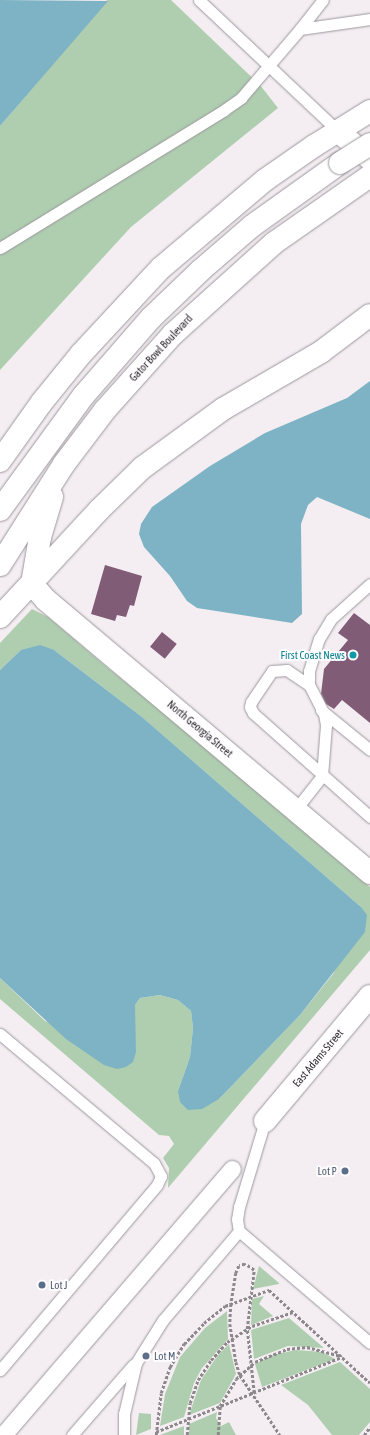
<!DOCTYPE html>
<html>
<head>
<meta charset="utf-8">
<style>
	body { margin:0 }
	#map { position:relative; width:370px; height:1435px; overflow:hidden; background:#f4eef3; font-family:"Asap Condensed",sans-serif }
	div>[style] { position:absolute }
	[style*='--x'] { left:calc(var(--x)*1px); top:calc(var(--y)*1px); width:calc(var(--w)*1px); rotate:calc(var(--a)*1deg) }
	.green>* { inset:0; background:#afceb0 }
	.water>* { inset:0; background:#7db3c4 }
	.building>* { inset:0; background:#815c76; transform-origin:0 0 }
	.path>* { height:2.5px; margin-top:-1.25px; transform-origin:0; background:repeating-linear-gradient(90deg,#8c888b 0 3px,transparent 0 5px) }
	.roads { filter:drop-shadow(0 0 1px #9c979c) drop-shadow(0 0 1px #9c979c) }
	.service>* { height:11px; margin:-5.5px; padding:0 5.5px; transform-origin:5.5px; border-radius:5.5px; background:#fff }
	.pedestrian>* { height:17px; margin:-8.5px; padding:0 8.5px; transform-origin:8.5px; border-radius:8.5px; background:#fff }
	.minor>* { height:22px; margin:-11px; padding:0 11px; transform-origin:11px; border-radius:11px; background:#fff }
	.tertiary>* { height:22px; margin:-11px; padding:0 11px; transform-origin:11px; border-radius:11px; background:#fff }
	.secondary>* { height:22px; margin:-11px; padding:0 11px; transform-origin:11px; border-radius:11px; background:#fff }
	.bridges { filter:drop-shadow(0 0 1px #9c979c) drop-shadow(0 0 1px #9c979c) }
	.secondary-bridge>* { height:22px; margin:-11px; padding:0 11px; transform-origin:11px; border-radius:11px; background:#fff }
	.dots>* { width:11px; height:11px; translate:-50% -50%; box-sizing:border-box; border:2px solid #fffcff; border-radius:50% }
	span { translate:-50% -50%; white-space:nowrap; text-align:center; line-height:1.15; -webkit-text-stroke:4px #fffcff; paint-order:stroke }
	.street-label { font-size:11px; color:#2f2d2f }
	.culture-label { font-size:11px; color:#0d838f }
	.right { translate:-100% -50%; text-align:right }
	.service-label { font-size:11px; color:#4e5e75 }
	.left { translate:0 -50%; text-align:left }
</style>
</head>
<body>
<div id="map">
	<div class="green">
		<i style="clip-path:polygon(107px 0,171px 0,260px 85px,278px 108px,131px 227px,0 370px,0 126px)"></i>
		<i style="clip-path:polygon(32px 609px,48px 617px,109px 669px,231px 766px,370px 887px,370px 950px,168px 1188px,169px 1168px,163px 1158px,174px 1144px,169px 1136px,159px 1135px,0 999px,0 978px,45px 1021px,136px 1052px,133px 1022px,135px 1005px,140px 998px,160px 995px,178px 1000px,191px 1011px,193px 1028px,190px 1057px,178px 1091px,219px 1099px,300px 1015px,333px 974px,361px 907px,142px 717px,54px 650px,21px 650px,0 670px,0 643px)"></i>
		<i style="clip-path:polygon(259px 1266px,279px 1283px,279px 1284px,253px 1289px)"></i>
		<i style="clip-path:polygon(264px 1296px,259px 1304px,273px 1316px,251px 1325px,252px 1299px)"></i>
		<i style="clip-path:polygon(227px 1311px,228px 1339px,202px 1368px,194px 1383px,184px 1417px,160px 1426px,165px 1394px,180px 1357px,205px 1328px)"></i>
		<i style="clip-path:polygon(289px 1318px,324px 1348px,288px 1346px,254px 1359px,251px 1330px)"></i>
		<i style="clip-path:polygon(229px 1344px,236px 1374px,220px 1403px,189px 1415px,201px 1380px,218px 1355px)"></i>
		<i style="clip-path:polygon(296px 1350px,322px 1352px,335px 1359px,262px 1387px,255px 1364px,273px 1355px)"></i>
		<i style="clip-path:polygon(340px 1362px,370px 1389px,370px 1422px,359px 1435px,332px 1435px,308px 1405px,281px 1385px)"></i>
		<i style="clip-path:polygon(217px 1412px,216px 1418px,221px 1426px,229px 1422px,236px 1435px,189px 1435px,189px 1424px)"></i>
		<i style="clip-path:polygon(139px 1413px,151px 1414px,151px 1429px,136px 1435px)"></i>
		<i style="clip-path:polygon(184px 1426px,184px 1435px,160px 1435px)"></i>
	</div>
	<div class="water">
		<i style="clip-path:polygon(0 0,108px 1px,0 126px)"></i>
		<i style="clip-path:polygon(370px 381px,370px 519px,317px 497px,308px 505px,301px 524px,302px 614px,292px 623px,197px 608px,187px 601px,170px 576px,144px 547px,139px 534px,141px 524px,152px 507px,210px 466px,265px 433px,347px 398px)"></i>
		<i style="clip-path:polygon(40px 645px,54px 650px,142px 717px,361px 907px,367px 915px,365px 932px,300px 1015px,219px 1099px,202px 1109px,188px 1110px,180px 1102px,178px 1091px,190px 1057px,193px 1028px,191px 1011px,178px 1000px,160px 995px,140px 998px,135px 1005px,136px 1052px,133px 1062px,126px 1067px,117px 1069px,104px 1065px,66px 1039px,0 978px,0 670px,21px 650px)"></i>
	</div>
	<div class="building">
		<i style="clip-path:polygon(105px 565px,142px 576px,134px 606px,130px 605px,126px 617px,117px 615px,115px 621px,91px 614px)"></i>
		<i style="clip-path:polygon(354px 613px,370px 625px,370px 723px,342px 700px,334px 709px,326px 704px,321px 694px,324px 669px,348px 640px,338px 633px)"></i>
		<i style="left:162px;top:632px;width:19px;height:19px;rotate:39deg"></i>
	</div>
	<div class="path">
		<i style="--x:254;--y:1393;--w:64;--a:-96.2"></i>
		<i style="--x:247;--y:1329;--w:59;--a:-83.2"></i>
		<i style="--x:254;--y:1270;--w:11;--a:-146"></i>
		<i style="--x:245;--y:1264;--w:6;--a:162"></i>
		<i style="--x:239;--y:1266;--w:8;--a:113"></i>
		<i style="--x:236;--y:1273;--w:31;--a:99"></i>
		<i style="--x:231;--y:1304;--w:20;--a:93"></i>
		<i style="--x:230;--y:1324;--w:38;--a:81"></i>
		<i style="--x:236;--y:1362;--w:14;--a:73"></i>
		<i style="--x:240;--y:1375;--w:72;--a:56.3"></i>
		<i style="--x:156;--y:1432;--w:201;--a:-22"></i>
		<i style="--x:156;--y:1435;--w:42;--a:-83.2"></i>
		<i style="--x:161;--y:1393;--w:28;--a:-71"></i>
		<i style="--x:170;--y:1367;--w:27;--a:-59"></i>
		<i style="--x:184;--y:1344;--w:29;--a:-46"></i>
		<i style="--x:204;--y:1323;--w:27;--a:-39"></i>
		<i style="--x:225;--y:1306;--w:47;--a:-20"></i>
		<i style="--x:269;--y:1290;--w:137;--a:42.6"></i>
		<i style="--x:187;--y:1435;--w:32;--a:-85"></i>
		<i style="--x:190;--y:1403;--w:24;--a:-71"></i>
		<i style="--x:198;--y:1380;--w:24;--a:-57"></i>
		<i style="--x:211;--y:1360;--w:24;--a:-48"></i>
		<i style="--x:227;--y:1342;--w:30;--a:-33"></i>
		<i style="--x:252;--y:1326;--w:43;--a:-18.9"></i>
		<i style="--x:218;--y:1435;--w:29;--a:-86"></i>
		<i style="--x:220;--y:1406;--w:31;--a:-59"></i>
		<i style="--x:236;--y:1379;--w:25;--a:-42"></i>
		<i style="--x:255;--y:1362;--w:35;--a:-22"></i>
		<i style="--x:287;--y:1349;--w:20;--a:-6"></i>
		<i style="--x:307;--y:1347;--w:34;--a:15"></i>
		<i style="--x:364;--y:1435;--w:10;--a:-53"></i>
	</div>
	<div class="roads">
		<div class="service">
			<i style="--x:199;--y:0;--w:191;--a:43.3"></i>
			<i style="--x:300;--y:29;--w:37;--a:-52"></i>
			<i style="--x:0;--y:248;--w:263;--a:-31.6"></i>
			<i style="--x:224;--y:110;--w:21;--a:-35"></i>
			<i style="--x:241;--y:98;--w:91;--a:-49.5"></i>
			<i style="--x:300;--y:29;--w:71;--a:-8.1"></i>
			<i style="--x:309;--y:685;--w:27;--a:-146"></i>
			<i style="--x:287;--y:670;--w:15;--a:176"></i>
			<i style="--x:272;--y:671;--w:37;--a:124"></i>
			<i style="--x:251;--y:702;--w:5;--a:101"></i>
			<i style="--x:250;--y:707;--w:7;--a:63"></i>
			<i style="--x:253;--y:713;--w:157;--a:41.6"></i>
			<i style="--x:321;--y:710;--w:63;--a:39.2"></i>
			<i style="--x:296;--y:809;--w:42;--a:-51.8"></i>
			<i style="--x:322;--y:776;--w:51;--a:-85.5"></i>
			<i style="--x:326;--y:725;--w:11;--a:-100"></i>
			<i style="--x:324;--y:714;--w:33;--a:-117"></i>
			<i style="--x:309;--y:685;--w:14;--a:-90"></i>
			<i style="--x:309;--y:671;--w:34;--a:-73"></i>
			<i style="--x:319;--y:639;--w:23;--a:-59"></i>
			<i style="--x:331;--y:619;--w:52;--a:-41.9"></i>
			<i style="--x:0;--y:1034;--w:201;--a:40"></i>
			<i style="--x:154;--y:1163;--w:15;--a:62"></i>
			<i style="--x:161;--y:1176;--w:10;--a:114"></i>
			<i style="--x:157;--y:1185;--w:243;--a:130.3"></i>
			<i style="--x:265;--y:1121;--w:90;--a:106.8"></i>
			<i style="--x:239;--y:1207;--w:12;--a:99"></i>
			<i style="--x:237;--y:1219;--w:12;--a:81"></i>
			<i style="--x:239;--y:1231;--w:172;--a:40.5"></i>
			<i style="--x:72;--y:1435;--w:93;--a:-48.9"></i>
			<i style="--x:124;--y:1435;--w:21;--a:-90"></i>
			<i style="--x:124;--y:1414;--w:52;--a:-76.8"></i>
			<i style="--x:136;--y:1363;--w:51;--a:-57.9"></i>
			<i style="--x:163;--y:1320;--w:117;--a:-49.5"></i>
		</div>
		<div class="pedestrian">
			<i style="--x:3;--y:1435;--w:351;--a:-49.3"></i>
		</div>
		<div class="minor">
			<i style="--x:32;--y:584;--w:21;--a:49"></i>
			<i style="--x:46;--y:600;--w:424;--a:40.1"></i>
			<i style="--x:265;--y:1121;--w:163;--a:-50"></i>
		</div>
		<div class="tertiary">
			<i style="--x:338;--y:131;--w:43;--a:41.2"></i>
		</div>
		<div class="secondary">
			<i style="--x:0;--y:461;--w:72;--a:-54.6"></i>
			<i style="--x:42;--y:402;--w:62;--a:-50.9"></i>
			<i style="--x:81;--y:354;--w:117;--a:-47.1"></i>
			<i style="--x:161;--y:268;--w:136;--a:-40.2"></i>
			<i style="--x:265;--y:180;--w:60;--a:-34.8"></i>
			<i style="--x:314;--y:146;--w:66;--a:-32"></i>
			<i style="--x:0;--y:510;--w:142;--a:-53.9"></i>
			<i style="--x:84;--y:395;--w:102;--a:-49"></i>
			<i style="--x:151;--y:318;--w:69;--a:-43.8"></i>
			<i style="--x:201;--y:270;--w:67;--a:-40.8"></i>
			<i style="--x:252;--y:226;--w:108;--a:-35.6"></i>
			<i style="--x:0;--y:565;--w:120;--a:-57.6"></i>
			<i style="--x:64;--y:464;--w:68;--a:-52.8"></i>
			<i style="--x:105;--y:410;--w:102;--a:-48.2"></i>
			<i style="--x:173;--y:334;--w:136;--a:-42"></i>
			<i style="--x:274;--y:243;--w:117;--a:-34.9"></i>
			<i style="--x:32;--y:584;--w:48;--a:-80.3"></i>
			<i style="--x:40;--y:537;--w:42;--a:-73.3"></i>
			<i style="--x:0;--y:617;--w:146;--a:-47.2"></i>
			<i style="--x:99;--y:510;--w:60;--a:-44.3"></i>
			<i style="--x:142;--y:468;--w:100;--a:-36.1"></i>
			<i style="--x:223;--y:409;--w:113;--a:-30.2"></i>
			<i style="--x:321;--y:352;--w:61;--a:-37.1"></i>
		</div>
	</div>
	<div class="bridges">
		<div class="secondary-bridge">
			<i style="--x:340;--y:163;--w:36;--a:-32"></i>
		</div>
	</div>
	<div class="dots">
		<i style="left:353px;top:655px;background:#0f9aa8"></i>
		<i style="left:345px;top:1171px;background:#5c6f8a"></i>
		<i style="left:42px;top:1285px;background:#5c6f8a"></i>
		<i style="left:146px;top:1356px;background:#5c6f8a"></i>
	</div>
	<div class="street-label">
		<span style="left:161px;top:348px;rotate:-47deg">Gator Bowl Boulevard</span>
		<span style="left:200px;top:729px;rotate:40deg">North Georgia Street</span>
		<span style="left:318px;top:1058px;rotate:-50deg">East Adams Street</span>
	</div>
	<div class="culture-label">
		<span class="right" style="left:345px;top:655px">First Coast News</span>
	</div>
	<div class="service-label">
		<span class="right" style="left:337px;top:1171px">Lot P</span>
		<span class="left" style="left:50px;top:1285px">Lot J</span>
		<span class="left" style="left:154px;top:1356px">Lot M</span>
	</div>
</div>
</body>
</html>
